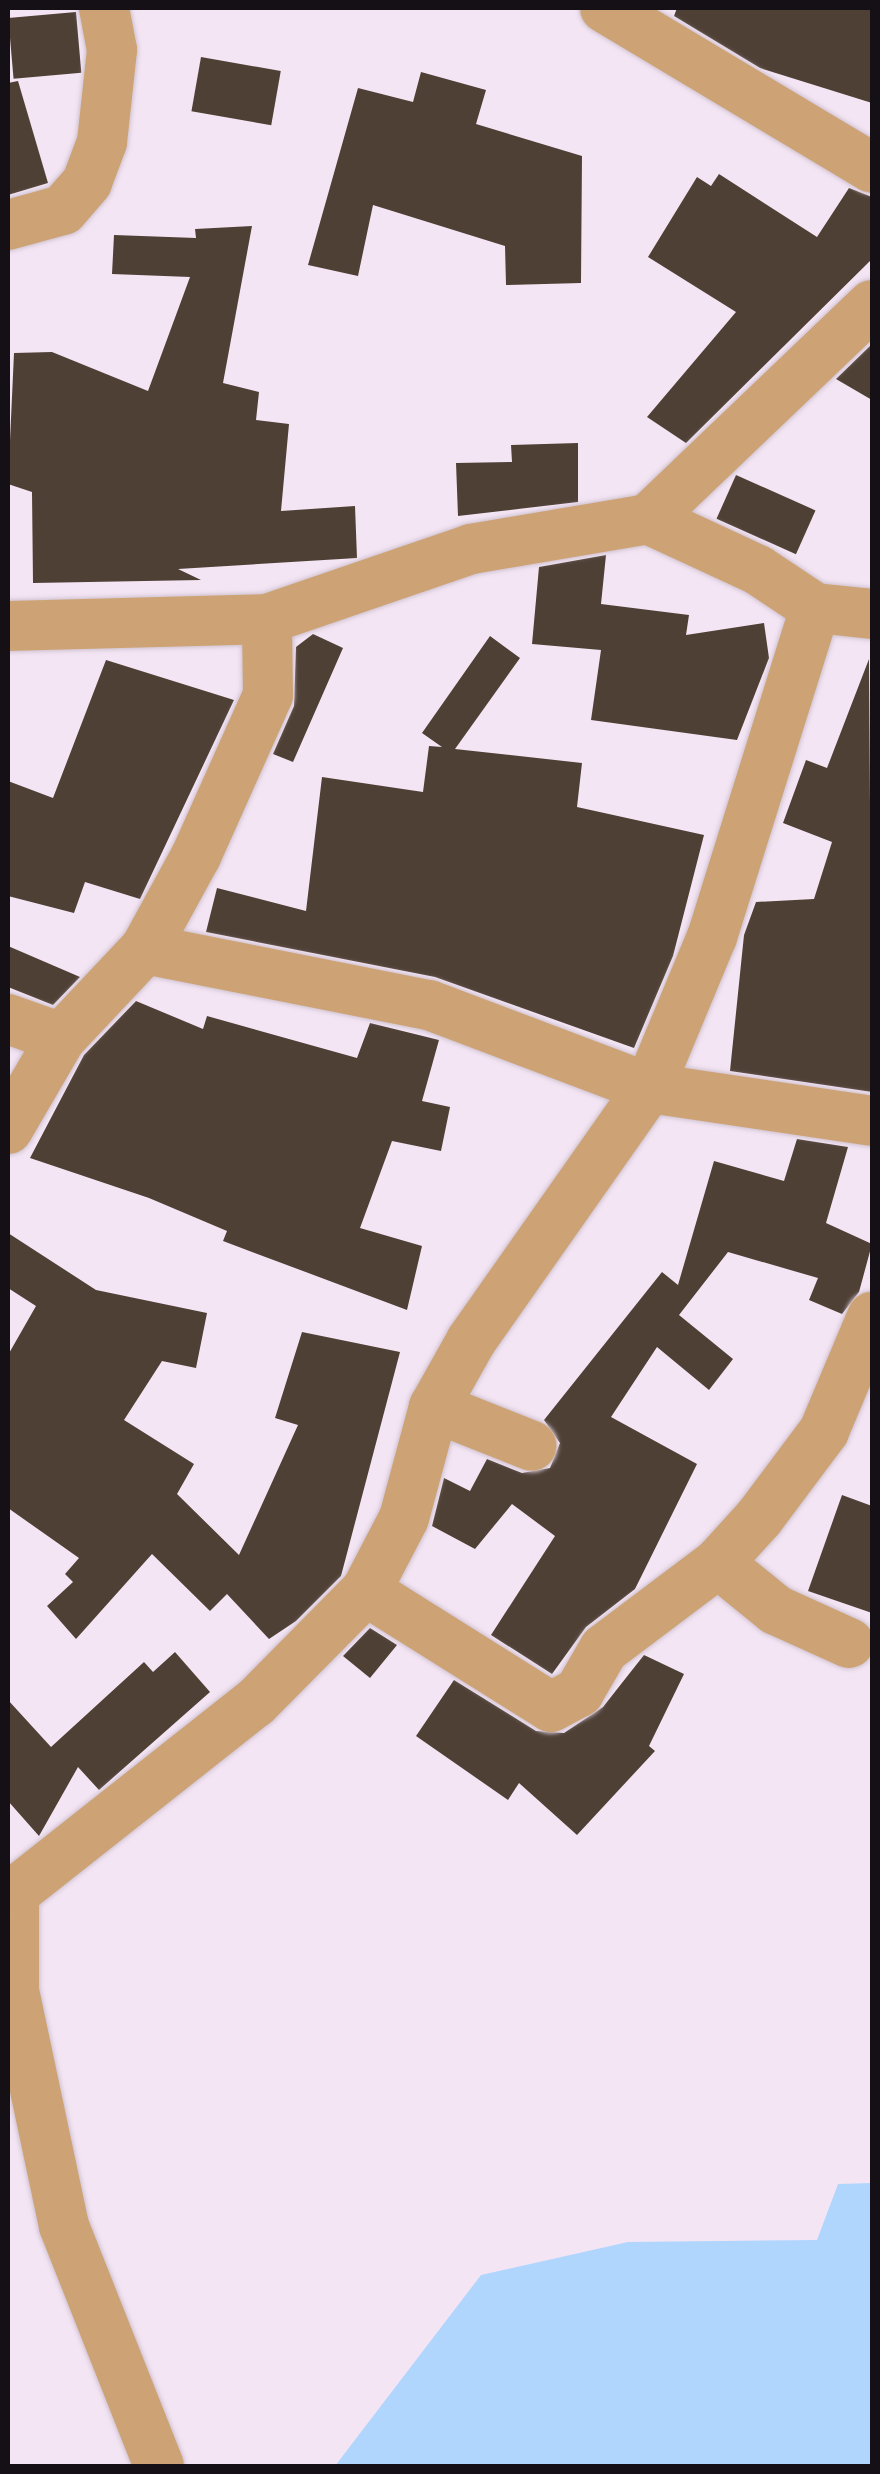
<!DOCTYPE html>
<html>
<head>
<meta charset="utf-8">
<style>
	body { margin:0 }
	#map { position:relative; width:880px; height:2474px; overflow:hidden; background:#f4e5f4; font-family:"Alegreya Sans",sans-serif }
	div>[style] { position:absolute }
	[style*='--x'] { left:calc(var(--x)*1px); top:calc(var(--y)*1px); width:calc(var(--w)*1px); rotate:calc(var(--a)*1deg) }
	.water>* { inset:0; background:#b0d6fe }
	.building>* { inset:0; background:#4f4036; transform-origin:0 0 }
	.roads { filter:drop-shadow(0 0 2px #d0c3d0) drop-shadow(0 0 2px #d0c3d0) }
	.minor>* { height:50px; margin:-25px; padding:0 25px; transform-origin:25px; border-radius:25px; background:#cda375 }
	span { translate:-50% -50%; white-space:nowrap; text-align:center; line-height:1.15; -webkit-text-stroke:10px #f4e5f4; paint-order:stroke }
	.frame { position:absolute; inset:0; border:10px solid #151015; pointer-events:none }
</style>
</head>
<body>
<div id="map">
	<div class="water">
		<i style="clip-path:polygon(872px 2183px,872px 2466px,335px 2466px,481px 2275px,628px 2242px,817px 2240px,838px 2184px)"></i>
	</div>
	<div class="building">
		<i style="clip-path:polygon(677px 8px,872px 8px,872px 103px,760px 68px,674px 16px)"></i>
		<i style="left:76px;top:12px;width:61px;height:68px;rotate:85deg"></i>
		<i style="left:201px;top:57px;width:81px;height:55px;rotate:10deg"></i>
		<i style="clip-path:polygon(421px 72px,486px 90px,476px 124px,582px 156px,581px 283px,506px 285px,505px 246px,373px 205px,358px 276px,308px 265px,358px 88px,413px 102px)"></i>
		<i style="clip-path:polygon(18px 81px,48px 183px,8px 195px,8px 83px)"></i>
		<i style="clip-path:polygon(719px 174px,817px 237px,849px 188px,872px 197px,872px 259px,686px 443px,647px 417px,736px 312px,648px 257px,697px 177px,711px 186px)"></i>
		<i style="clip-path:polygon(252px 226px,223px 383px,259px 392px,256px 420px,289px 424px,281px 511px,355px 506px,357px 558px,178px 569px,201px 580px,33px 583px,32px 492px,8px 484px,14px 353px,52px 352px,148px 391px,190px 277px,112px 274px,114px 235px,196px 238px,195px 229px)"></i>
		<i style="clip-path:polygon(872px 344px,872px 400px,836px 379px)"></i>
		<i style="clip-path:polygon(578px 443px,578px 502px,458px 516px,456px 463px,512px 462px,511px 445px)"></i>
		<i style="left:736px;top:475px;width:87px;height:48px;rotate:24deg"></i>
		<i style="clip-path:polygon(606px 555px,601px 604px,689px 615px,686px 635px,764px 623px,769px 658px,737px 740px,591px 720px,601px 650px,532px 644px,539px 567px)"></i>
		<i style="clip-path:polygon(313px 634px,343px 648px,293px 762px,273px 754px,294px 706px,296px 647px)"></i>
		<i style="clip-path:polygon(490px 636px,520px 658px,455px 749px,582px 763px,577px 807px,704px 835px,673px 956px,634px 1048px,435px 977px,206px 932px,217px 888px,306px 911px,322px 777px,423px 792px,429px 746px,442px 747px,422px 733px)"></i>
		<i style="clip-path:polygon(869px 659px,872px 1092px,730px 1071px,744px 935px,756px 902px,814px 899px,832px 842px,783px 823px,806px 760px,827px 768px)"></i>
		<i style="clip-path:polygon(106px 660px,234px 700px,140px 899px,85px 882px,74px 913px,8px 896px,8px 781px,53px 798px)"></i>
		<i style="clip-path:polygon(8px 946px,80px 977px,53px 1005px,8px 987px)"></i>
		<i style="clip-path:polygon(136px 1001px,203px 1029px,207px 1016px,357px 1058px,370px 1023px,439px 1040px,422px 1101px,450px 1107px,441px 1151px,392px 1141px,360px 1228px,422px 1246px,407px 1310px,223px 1241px,227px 1231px,149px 1198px,30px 1158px,84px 1055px)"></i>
		<i style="clip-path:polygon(797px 1139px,848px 1147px,826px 1223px,872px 1244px,859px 1292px,842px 1314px,809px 1300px,818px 1278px,728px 1252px,679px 1315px,733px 1359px,709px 1390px,657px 1347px,611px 1417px,697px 1464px,635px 1589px,586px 1627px,552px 1674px,491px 1635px,555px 1536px,512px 1504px,475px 1549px,432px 1526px,444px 1478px,470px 1491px,487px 1459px,522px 1473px,550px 1468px,560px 1443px,544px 1420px,662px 1272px,678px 1285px,714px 1161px,784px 1181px)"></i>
		<i style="clip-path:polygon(8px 1233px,96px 1290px,207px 1313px,196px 1368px,162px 1361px,124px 1420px,194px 1464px,177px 1494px,239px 1555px,298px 1425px,275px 1418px,302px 1332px,400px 1352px,341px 1576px,296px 1621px,269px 1639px,227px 1594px,210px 1611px,152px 1554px,76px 1639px,47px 1606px,73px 1582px,65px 1574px,79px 1558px,8px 1508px,8px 1355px,36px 1306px,8px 1288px)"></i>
		<i style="clip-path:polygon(842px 1495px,872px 1506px,872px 1613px,808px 1591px)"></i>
		<i style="clip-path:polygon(370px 1628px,397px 1645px,370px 1678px,343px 1656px)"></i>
		<i style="clip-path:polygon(175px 1652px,210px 1692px,99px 1790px,78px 1767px,39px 1836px,8px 1801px,8px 1700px,51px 1747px,144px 1662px,153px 1672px)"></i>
		<i style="clip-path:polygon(644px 1655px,684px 1674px,649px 1746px,655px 1751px,577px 1835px,519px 1783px,508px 1800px,416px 1736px,454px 1680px,536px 1731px,564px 1733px,603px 1707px)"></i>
	</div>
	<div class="roads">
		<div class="minor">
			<i style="--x:605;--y:8;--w:311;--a:30.9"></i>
			<i style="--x:8;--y:225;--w:57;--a:-15.3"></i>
			<i style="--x:63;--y:210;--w:37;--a:-49"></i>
			<i style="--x:87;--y:182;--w:43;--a:-69.4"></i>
			<i style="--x:102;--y:142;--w:93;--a:-83.8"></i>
			<i style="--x:112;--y:50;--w:43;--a:-100.8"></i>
			<i style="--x:648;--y:519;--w:310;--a:-43.7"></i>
			<i style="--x:8;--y:626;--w:259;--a:-1.5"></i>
			<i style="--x:267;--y:619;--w:216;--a:-18.9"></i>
			<i style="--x:471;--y:549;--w:180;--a:-9.6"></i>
			<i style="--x:648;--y:519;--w:121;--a:24.9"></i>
			<i style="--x:758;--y:570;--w:69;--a:33.7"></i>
			<i style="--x:815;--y:608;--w:57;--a:6"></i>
			<i style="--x:145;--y:949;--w:289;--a:11.2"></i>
			<i style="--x:429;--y:1005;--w:235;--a:20.7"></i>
			<i style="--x:649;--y:1088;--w:225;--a:8.4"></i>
			<i style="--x:8;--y:1019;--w:56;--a:19.7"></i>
			<i style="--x:8;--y:1129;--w:105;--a:-59.8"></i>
			<i style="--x:61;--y:1038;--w:122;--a:-46.7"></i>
			<i style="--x:145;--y:949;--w:106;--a:-61.3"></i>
			<i style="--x:196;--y:856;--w:176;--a:-65.9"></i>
			<i style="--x:268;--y:695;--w:76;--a:-90.8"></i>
			<i style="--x:434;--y:1407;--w:105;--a:21.7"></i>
			<i style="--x:718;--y:1563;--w:75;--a:39"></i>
			<i style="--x:776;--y:1610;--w:80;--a:24.3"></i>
			<i style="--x:366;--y:1591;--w:218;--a:32.1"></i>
			<i style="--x:551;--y:1707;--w:32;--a:-28"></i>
			<i style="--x:579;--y:1692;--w:50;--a:-59.8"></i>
			<i style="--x:604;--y:1649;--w:143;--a:-37"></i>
			<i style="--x:718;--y:1563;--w:61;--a:-47.7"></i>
			<i style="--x:759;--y:1518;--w:109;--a:-53.2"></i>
			<i style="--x:824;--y:1431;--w:124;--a:-67.2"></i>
			<i style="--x:159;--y:2466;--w:258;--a:-111.6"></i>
			<i style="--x:64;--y:2226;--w:240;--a:-102"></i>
			<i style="--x:14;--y:1991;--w:98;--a:-90"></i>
			<i style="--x:14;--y:1893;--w:307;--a:-38.3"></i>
			<i style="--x:255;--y:1703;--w:158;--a:-45.3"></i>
			<i style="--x:366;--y:1591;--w:82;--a:-62.5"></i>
			<i style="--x:404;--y:1518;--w:115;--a:-74.9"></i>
			<i style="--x:434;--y:1407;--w:76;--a:-60.7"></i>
			<i style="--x:471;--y:1341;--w:309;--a:-54.9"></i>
			<i style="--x:649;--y:1088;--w:164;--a:-67.4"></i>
			<i style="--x:712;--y:937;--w:345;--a:-72.6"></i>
		</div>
	</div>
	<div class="frame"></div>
</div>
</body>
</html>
